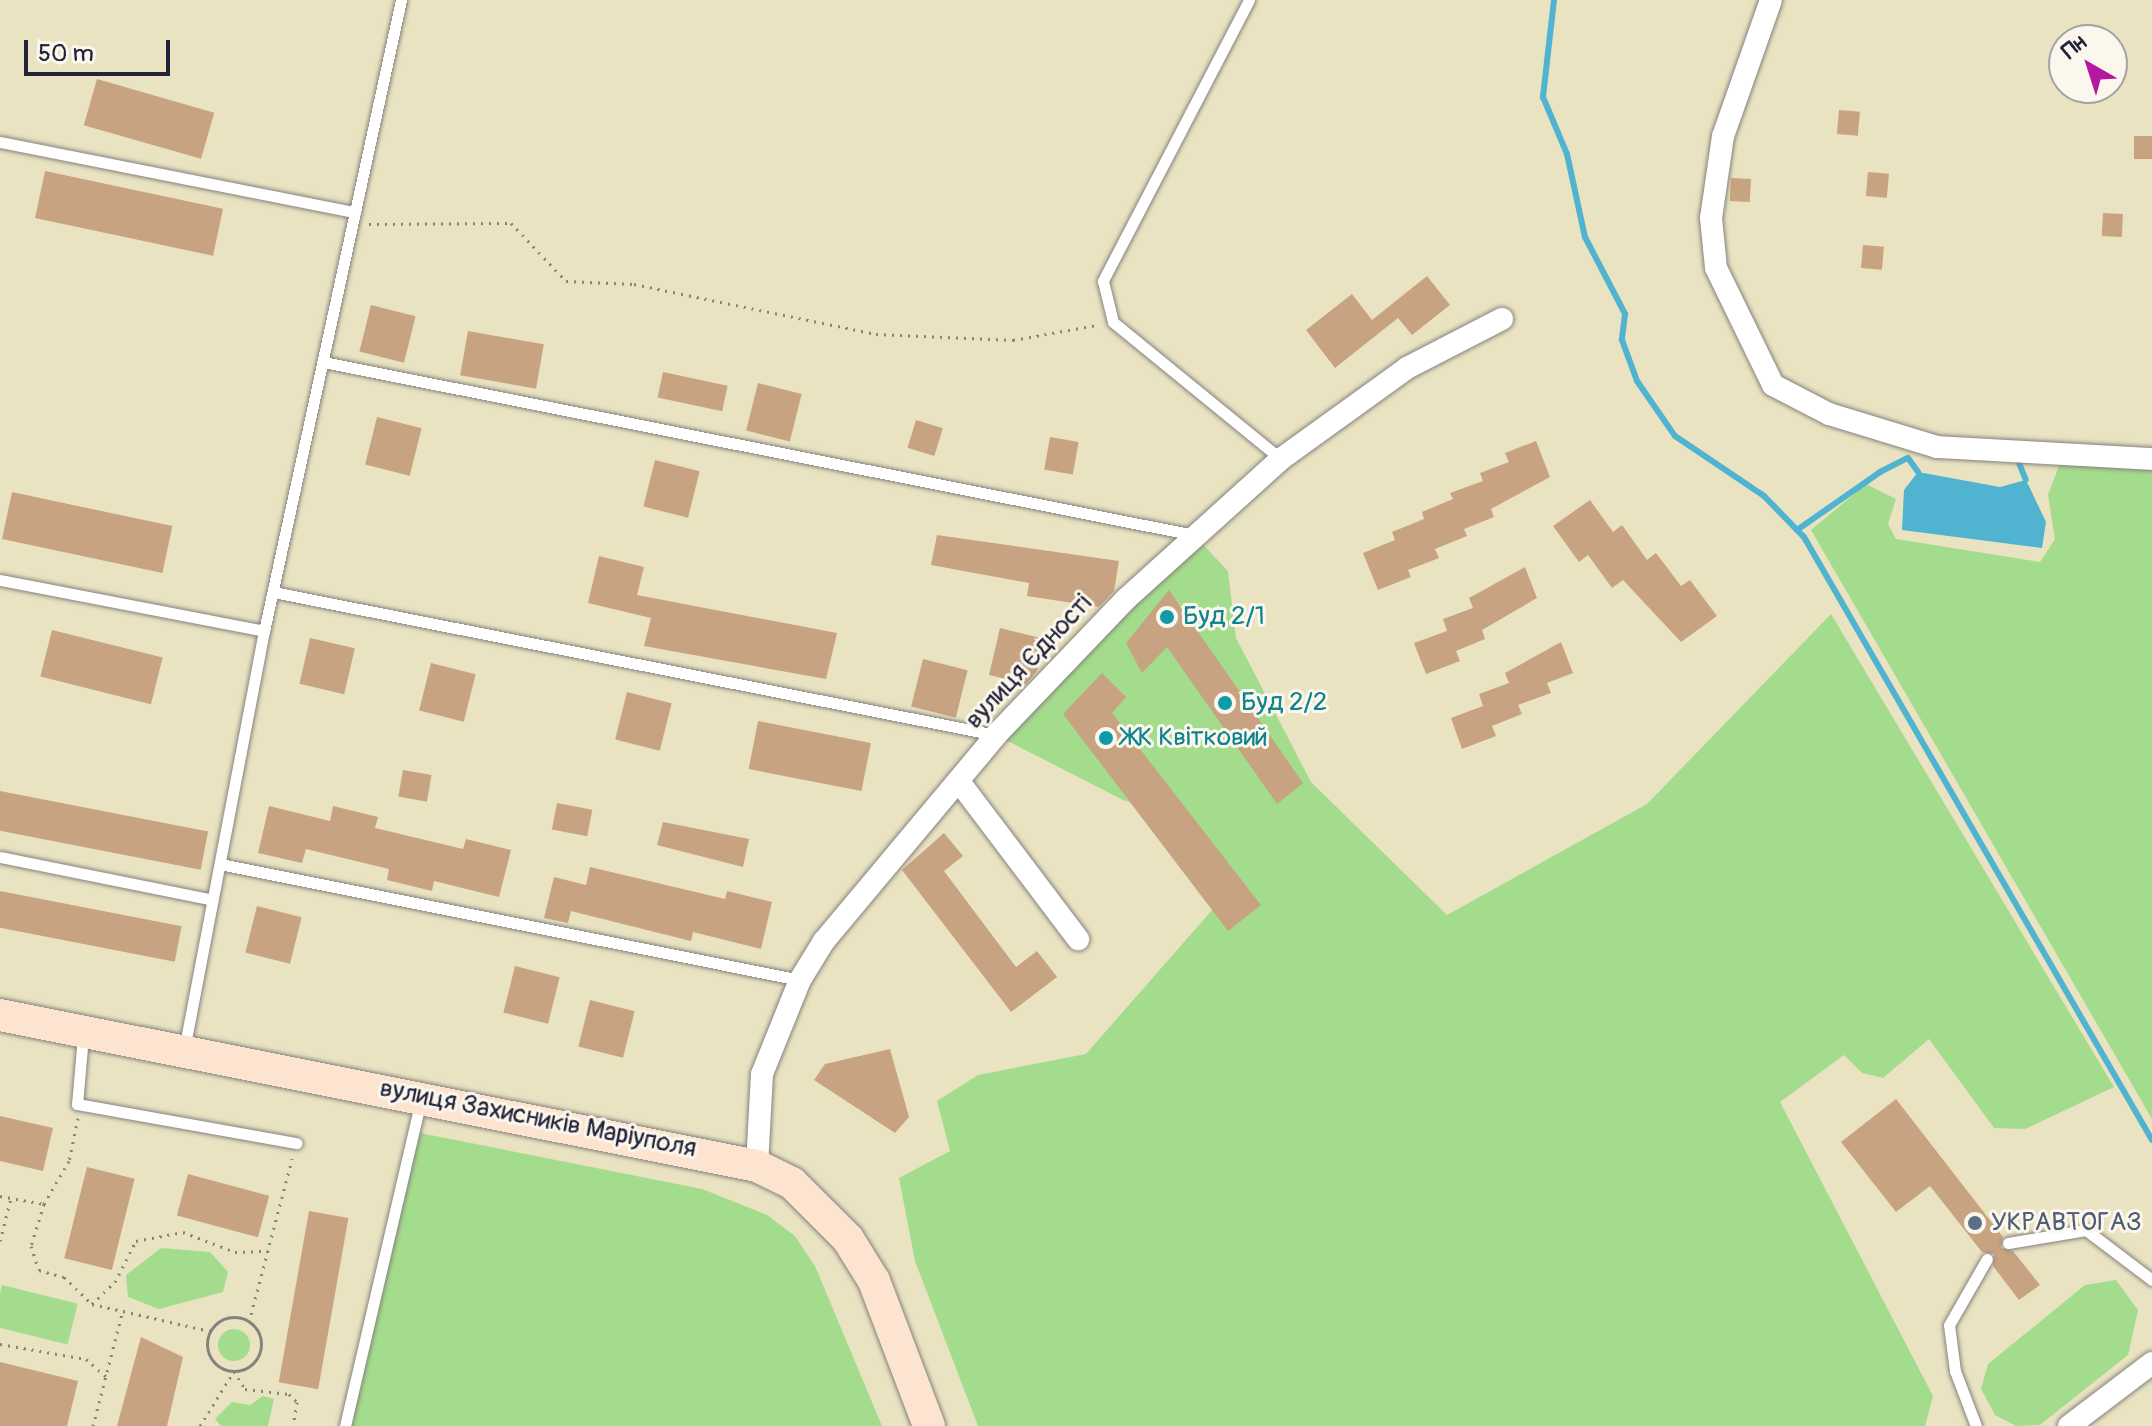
<!DOCTYPE html>
<html>
<head>
<meta charset="utf-8">
<style>
	body { margin:0 }
	#map { position:relative; width:2152px; height:1426px; overflow:hidden; background:#e9e3c2; font-family:Pangolin,sans-serif }
	div>[style] { position:absolute }
	[style*='--x'] { left:calc(var(--x)*1px); top:calc(var(--y)*1px); width:calc(var(--w)*1px); rotate:calc(var(--a)*1deg) }
	.green>* { inset:0; background:#a4dc8d; transform-origin:0 0 }
	.round { border-radius:50% }
	.water>* { inset:0; background:#50b3cf }
	.stream>* { height:6px; margin:-3px; padding:0 3px; transform-origin:3px; border-radius:3px; background:#50b3cf }
	.building>* { inset:0; background:#c8a382; transform-origin:0 0 }
	.path>* { height:3px; margin-top:-1.5px; transform-origin:0; background:repeating-linear-gradient(90deg,#86827e 0 2px,transparent 0 8px) }
	.path>.ring { margin:-1.5px; padding:0; box-sizing:content-box; background:none; border:3px solid #86827e; border-radius:50% }
	.roads { filter:drop-shadow(0 0 2px #86827e) drop-shadow(0 0 2px #86827e) }
	.service>* { height:11px; margin:-5.5px; padding:0 5.5px; transform-origin:5.5px; border-radius:5.5px; background:#fff }
	.minor>* { height:22px; margin:-11px; padding:0 11px; transform-origin:11px; border-radius:11px; background:#fff }
	.secondary>* { height:32px; margin:-16px; padding:0 16px; transform-origin:16px; border-radius:16px; background:#fde4d1 }
	.dots>* { width:22px; height:22px; translate:-50% -50%; box-sizing:border-box; border:4px solid #fbf7ec; border-radius:50% }
	span { translate:-50% -50%; white-space:nowrap; text-align:center; line-height:1.15; -webkit-text-stroke:6px #fbf7ec; paint-order:stroke }
	.culture-label { font-size:26px; color:#0d838f }
	.left { translate:0 -50%; text-align:left }
	.street-label { font-size:26px; color:#22223b }
	.service-label { font-size:26px; color:#4e5e75 }
	.north { position:absolute; left:2048px; top:24px; width:80px; height:80px; box-sizing:border-box; background:#fbf7ec; border:2px solid #a4a2a5; border-radius:50%; rotate:321deg; font-size:22px; font-weight:700; line-height:32px; text-align:center; color:#22223b }
	.north::after { content:''; display:block; margin:auto; width:28px; height:36px; background:#b5179e; clip-path:polygon(50% 0,100% 100%,50% 72%,0 100%) }
	.scale { position:absolute; left:24px; top:40px; width:146px; height:36px; box-sizing:border-box; border:4px solid #22223b; border-top:0; padding-left:10px; font-size:24px; line-height:28px; white-space:nowrap; color:#22223b; -webkit-text-stroke:6px #fbf7ec; paint-order:stroke }
</style>
</head>
<body>
<div id="map">
	<div class="green">
		<i style="clip-path:polygon(2060px 463px,2152px 467px,2152px 1119px,1811px 530px,1866px 484px,1896px 499px,1888px 524px,1896px 539px,2040px 562px,2055px 539px,2048px 495px)"></i>
		<i style="clip-path:polygon(1194px 535px,1228px 571px,1236px 638px,1311px 782px,1447px 915px,1647px 804px,1831px 614px,2114px 1087px,2025px 1129px,1994px 1128px,1929px 1039px,1883px 1078px,1862px 1073px,1844px 1055px,1780px 1102px,1933px 1396px,1925px 1426px,978px 1426px,915px 1261px,899px 1178px,950px 1151px,937px 1101px,978px 1075px,1086px 1054px,1234px 885px,1191px 821px,1123px 800px,996px 735px)"></i>
		<i style="clip-path:polygon(415px 1132px,702px 1189px,767px 1215px,795px 1236px,815px 1266px,882px 1426px,345px 1426px)"></i>
		<i style="clip-path:polygon(161px 1248px,210px 1252px,228px 1272px,223px 1292px,159px 1309px,128px 1297px,126px 1275px)"></i>
		<i style="clip-path:polygon(2116px 1280px,2138px 1310px,2128px 1355px,2040px 1425px,2016px 1426px,1995px 1415px,1981px 1389px,1988px 1364px,2085px 1285px)"></i>
		<i style="left:2px;top:1285px;width:78px;height:42px;rotate:14deg"></i>
		<i class="round" style="left:218px;top:1329px;width:32px;height:32px"></i>
		<i style="clip-path:polygon(263px 1396px,274px 1399px,268px 1426px,221px 1426px,215px 1419px,232px 1402px,250px 1405px)"></i>
	</div>
	<div class="water">
		<i style="clip-path:polygon(1918px 472px,2000px 487px,2026px 480px,2046px 522px,2042px 548px,1902px 530px,1904px 490px)"></i>
	</div>
	<div class="stream">
		<i style="--x:1554;--y:0;--w:98;--a:96.5"></i>
		<i style="--x:1543;--y:97;--w:62;--a:67.2"></i>
		<i style="--x:1567;--y:154;--w:85;--a:77.8"></i>
		<i style="--x:1585;--y:237;--w:87;--a:62.5"></i>
		<i style="--x:1625;--y:314;--w:26;--a:97"></i>
		<i style="--x:1622;--y:340;--w:44;--a:69.9"></i>
		<i style="--x:1637;--y:381;--w:67;--a:55.4"></i>
		<i style="--x:1675;--y:436;--w:107;--a:34"></i>
		<i style="--x:1764;--y:496;--w:57;--a:45.7"></i>
		<i style="--x:1804;--y:537;--w:696;--a:60.01"></i>
		<i style="--x:2019;--y:463;--w:18;--a:68"></i>
		<i style="--x:1797;--y:530;--w:101;--a:-34.9"></i>
		<i style="--x:1880;--y:472;--w:31;--a:-27"></i>
		<i style="--x:1908;--y:458;--w:17;--a:54"></i>
	</div>
	<div class="building">
		<i style="left:97px;top:79px;width:122px;height:48px;rotate:16deg"></i>
		<i style="left:1839px;top:110px;width:21px;height:24px;rotate:5deg"></i>
		<i style="left:2134px;top:136px;width:18px;height:23px"></i>
		<i style="left:45px;top:171px;width:182px;height:48px;rotate:12deg"></i>
		<i style="left:1868px;top:172px;width:21px;height:24px;rotate:5deg"></i>
		<i style="left:1731px;top:178px;width:20px;height:23px;rotate:3deg"></i>
		<i style="left:2103px;top:213px;width:20px;height:23px;rotate:3deg"></i>
		<i style="left:1863px;top:245px;width:21px;height:23px;rotate:5deg"></i>
		<i style="clip-path:polygon(1427px 276px,1450px 305px,1412px 335px,1398px 318px,1335px 368px,1306px 330px,1352px 294px,1372px 320px)"></i>
		<i style="left:371px;top:305px;width:46px;height:48px;rotate:14deg"></i>
		<i style="left:468px;top:331px;width:77px;height:45px;rotate:10deg"></i>
		<i style="left:663px;top:372px;width:66px;height:26px;rotate:12deg"></i>
		<i style="left:758px;top:383px;width:45px;height:49px;rotate:14deg"></i>
		<i style="left:377px;top:417px;width:46px;height:49px;rotate:14deg"></i>
		<i style="left:916px;top:420px;width:28px;height:29px;rotate:17deg"></i>
		<i style="left:1050px;top:437px;width:29px;height:33px;rotate:10deg"></i>
		<i style="clip-path:polygon(1536px 441px,1550px 477px,1491px 509px,1494px 517px,1464px 529px,1467px 536px,1435px 549px,1439px 558px,1408px 570px,1411px 577px,1378px 590px,1363px 553px,1395px 540px,1392px 532px,1424px 519px,1422px 512px,1453px 499px,1450px 493px,1483px 481px,1480px 473px,1509px 462px,1505px 453px)"></i>
		<i style="left:655px;top:460px;width:46px;height:48px;rotate:14deg"></i>
		<i style="left:12px;top:492px;width:164px;height:48px;rotate:12deg"></i>
		<i style="clip-path:polygon(1590px 500px,1613px 532px,1622px 525px,1647px 560px,1656px 553px,1681px 586px,1690px 580px,1717px 616px,1681px 642px,1623px 580px,1612px 588px,1588px 555px,1579px 562px,1553px 526px)"></i>
		<i style="clip-path:polygon(937px 535px,1119px 561px,1114px 591px,1099px 607px,1027px 596px,1029px 583px,931px 565px)"></i>
		<i style="clip-path:polygon(599px 556px,644px 567px,637px 595px,837px 633px,826px 679px,644px 646px,651px 618px,588px 603px)"></i>
		<i style="clip-path:polygon(1525px 567px,1537px 598px,1482px 630px,1485px 639px,1456px 651px,1460px 661px,1426px 674px,1414px 643px,1447px 631px,1443px 619px,1473px 608px,1469px 598px)"></i>
		<i style="clip-path:polygon(1169px 590px,1303px 783px,1277px 804px,1167px 647px,1142px 673px,1126px 643px)"></i>
		<i style="clip-path:polygon(1000px 628px,1045px 639px,1037px 671px,1026px 684px,989px 675px)"></i>
		<i style="left:52px;top:630px;width:114px;height:48px;rotate:14deg"></i>
		<i style="left:310px;top:638px;width:46px;height:47px;rotate:13deg"></i>
		<i style="clip-path:polygon(1561px 642px,1573px 673px,1547px 683px,1551px 693px,1518px 705px,1522px 714px,1492px 726px,1496px 736px,1462px 749px,1451px 718px,1483px 706px,1479px 694px,1509px 683px,1505px 673px)"></i>
		<i style="left:923px;top:659px;width:46px;height:49px;rotate:14deg"></i>
		<i style="left:431px;top:663px;width:46px;height:49px;rotate:14deg"></i>
		<i style="clip-path:polygon(1102px 673px,1126px 697px,1112px 713px,1261px 905px,1228px 931px,1063px 714px)"></i>
		<i style="left:627px;top:692px;width:46px;height:49px;rotate:14deg"></i>
		<i style="left:758px;top:721px;width:115px;height:49px;rotate:11deg"></i>
		<i style="left:403px;top:770px;width:29px;height:27px;rotate:10deg"></i>
		<i style="left:0;top:791px;width:212px;height:39px;rotate:11deg"></i>
		<i style="left:557px;top:803px;width:36px;height:27px;rotate:11deg"></i>
		<i style="clip-path:polygon(269px 806px,330px 821px,333px 806px,378px 817px,375px 828px,463px 849px,466px 839px,511px 850px,499px 897px,434px 881px,432px 891px,387px 880px,389px 869px,306px 849px,302px 863px,258px 853px)"></i>
		<i style="clip-path:polygon(663px 822px,749px 839px,743px 867px,657px 845px)"></i>
		<i style="clip-path:polygon(944px 833px,963px 856px,944px 871px,1016px 967px,1037px 951px,1057px 977px,1011px 1012px,902px 870px)"></i>
		<i style="clip-path:polygon(590px 867px,725px 899px,727px 891px,772px 902px,761px 949px,693px 932px,691px 941px,571px 911px,568px 923px,544px 918px,554px 877px,586px 885px)"></i>
		<i style="left:0;top:891px;width:185px;height:36px;rotate:11deg"></i>
		<i style="left:257px;top:906px;width:46px;height:48px;rotate:14deg"></i>
		<i style="left:515px;top:966px;width:46px;height:48px;rotate:14deg"></i>
		<i style="left:590px;top:1000px;width:46px;height:48px;rotate:14deg"></i>
		<i style="clip-path:polygon(890px 1049px,909px 1117px,895px 1133px,814px 1080px,825px 1064px)"></i>
		<i style="clip-path:polygon(1896px 1099px,2003px 1237px,2001px 1248px,2013px 1251px,2040px 1285px,2019px 1300px,1993px 1266px,1994px 1254px,1982px 1252px,1930px 1186px,1896px 1212px,1841px 1142px)"></i>
		<i style="clip-path:polygon(0 1116px,53px 1128px,43px 1171px,0 1161px)"></i>
		<i style="left:87px;top:1167px;width:49px;height:94px;rotate:14deg"></i>
		<i style="left:188px;top:1174px;width:84px;height:43px;rotate:15deg"></i>
		<i style="left:309px;top:1211px;width:40px;height:174px;rotate:10deg"></i>
		<i style="clip-path:polygon(141px 1337px,183px 1357px,167px 1426px,117px 1426px)"></i>
		<i style="clip-path:polygon(0 1362px,78px 1381px,67px 1426px,0 1426px)"></i>
	</div>
	<div class="path">
		<i style="--x:369;--y:224;--w:142;--a:-0.4"></i>
		<i style="--x:511;--y:223;--w:80;--a:46.5"></i>
		<i style="--x:566;--y:281;--w:68;--a:2.5"></i>
		<i style="--x:634;--y:284;--w:247;--a:11.7"></i>
		<i style="--x:876;--y:334;--w:137;--a:2.5"></i>
		<i style="--x:1013;--y:340;--w:85;--a:-10.1"></i>
		<i style="--x:78;--y:1118;--w:44;--a:101.8"></i>
		<i style="--x:69;--y:1161;--w:50;--a:120.2"></i>
		<i style="--x:44;--y:1204;--w:44;--a:107.2"></i>
		<i style="--x:31;--y:1246;--w:25;--a:72"></i>
		<i style="--x:39;--y:1270;--w:26;--a:16"></i>
		<i style="--x:64;--y:1277;--w:39;--a:44"></i>
		<i style="--x:92;--y:1304;--w:121;--a:12.9"></i>
		<i style="--x:0;--y:1196;--w:45;--a:10.3"></i>
		<i style="--x:0;--y:1241;--w:44;--a:-75.7"></i>
		<i style="--x:92;--y:1304;--w:32;--a:-44"></i>
		<i style="--x:115;--y:1282;--w:46;--a:-62.9"></i>
		<i style="--x:136;--y:1241;--w:48;--a:-10.8"></i>
		<i style="--x:183;--y:1232;--w:56;--a:21"></i>
		<i style="--x:235;--y:1252;--w:33;--a:-2"></i>
		<i class="ring" style="left:207px;top:1317px;width:51px;height:51px"></i>
		<i style="--x:249;--y:1322;--w:169;--a:-75.2"></i>
		<i style="--x:0;--y:1344;--w:87;--a:9.9"></i>
		<i style="--x:86;--y:1359;--w:29;--a:41"></i>
		<i style="--x:93;--y:1426;--w:120;--a:-75.5"></i>
		<i style="--x:200;--y:1426;--w:65;--a:-58.3"></i>
		<i style="--x:234;--y:1371;--w:21;--a:59"></i>
		<i style="--x:245;--y:1389;--w:44;--a:6.5"></i>
		<i style="--x:289;--y:1394;--w:11;--a:45"></i>
		<i style="--x:297;--y:1402;--w:24;--a:99"></i>
	</div>
	<div class="roads">
		<div class="service">
			<i style="--x:1249;--y:0;--w:317;--a:117.5"></i>
			<i style="--x:1103;--y:281;--w:42;--a:76.3"></i>
			<i style="--x:1113;--y:322;--w:217;--a:39.2"></i>
			<i style="--x:0;--y:142;--w:362;--a:11.2"></i>
			<i style="--x:323;--y:362;--w:888;--a:11.23"></i>
			<i style="--x:0;--y:580;--w:269;--a:10.9"></i>
			<i style="--x:273;--y:592;--w:737;--a:11.19"></i>
			<i style="--x:0;--y:857;--w:217;--a:11.4"></i>
			<i style="--x:220;--y:864;--w:591;--a:11.31"></i>
			<i style="--x:83;--y:1036;--w:68;--a:95"></i>
			<i style="--x:77;--y:1104;--w:223;--a:10.1"></i>
			<i style="--x:184;--y:1050;--w:427;--a:-79.2"></i>
			<i style="--x:264;--y:631;--w:646;--a:-77.75"></i>
			<i style="--x:2008;--y:1243;--w:79;--a:-9.5"></i>
			<i style="--x:2086;--y:1230;--w:83;--a:37.1"></i>
			<i style="--x:345;--y:1426;--w:332;--a:-76.9"></i>
			<i style="--x:1976;--y:1426;--w:59;--a:-110.9"></i>
			<i style="--x:1955;--y:1371;--w:46;--a:-97.4"></i>
			<i style="--x:1949;--y:1325;--w:76;--a:-60.1"></i>
		</div>
		<div class="minor">
			<i style="--x:1771;--y:0;--w:144;--a:109.4"></i>
			<i style="--x:1723;--y:136;--w:83;--a:98.3"></i>
			<i style="--x:1711;--y:218;--w:50;--a:84.3"></i>
			<i style="--x:1716;--y:268;--w:130;--a:64"></i>
			<i style="--x:1773;--y:385;--w:63;--a:27.4"></i>
			<i style="--x:1829;--y:414;--w:113;--a:17"></i>
			<i style="--x:1937;--y:447;--w:215;--a:3.2"></i>
			<i style="--x:960;--y:783;--w:196;--a:52.9"></i>
			<i style="--x:757;--y:1166;--w:92;--a:-86.9"></i>
			<i style="--x:762;--y:1074;--w:101;--a:-68"></i>
			<i style="--x:800;--y:980;--w:46;--a:-58.4"></i>
			<i style="--x:824;--y:941;--w:268;--a:-50.1"></i>
			<i style="--x:996;--y:735;--w:188;--a:-46.3"></i>
			<i style="--x:1126;--y:599;--w:209;--a:-42.1"></i>
			<i style="--x:1281;--y:459;--w:155;--a:-35.8"></i>
			<i style="--x:1407;--y:368;--w:107;--a:-27.3"></i>
			<i style="--x:2069;--y:1426;--w:104;--a:-37.2"></i>
		</div>
		<div class="secondary">
			<i style="--x:0;--y:1015;--w:772;--a:11.28"></i>
			<i style="--x:757;--y:1166;--w:39;--a:26"></i>
			<i style="--x:792;--y:1183;--w:79;--a:45"></i>
			<i style="--x:848;--y:1239;--w:49;--a:58.2"></i>
			<i style="--x:874;--y:1281;--w:155;--a:69.2"></i>
		</div>
	</div>
	<div class="dots">
		<i style="left:1167px;top:617px;background:#0f9aa8"></i>
		<i style="left:1225px;top:703px;background:#0f9aa8"></i>
		<i style="left:1106px;top:738px;background:#0f9aa8"></i>
		<i style="left:1975px;top:1223px;background:#5c6f8a"></i>
	</div>
	<div class="culture-label">
		<span class="left" style="left:1183px;top:617px">Буд 2/1</span>
		<span class="left" style="left:1241px;top:703px">Буд 2/2</span>
		<span class="left" style="left:1122px;top:738px">ЖК Квітковий</span>
	</div>
	<div class="street-label">
		<span style="left:1029px;top:662px;rotate:-47deg">вулиця Єдності</span>
		<span style="left:538px;top:1119px;rotate:11deg">вулиця Захисників Маріуполя</span>
	</div>
	<div class="service-label">
		<span class="left" style="left:1991px;top:1223px">УКРАВТОГАЗ</span>
	</div>
	<div class="north">Пн</div>
	<div class="scale">50 m</div>
</div>
</body>
</html>
